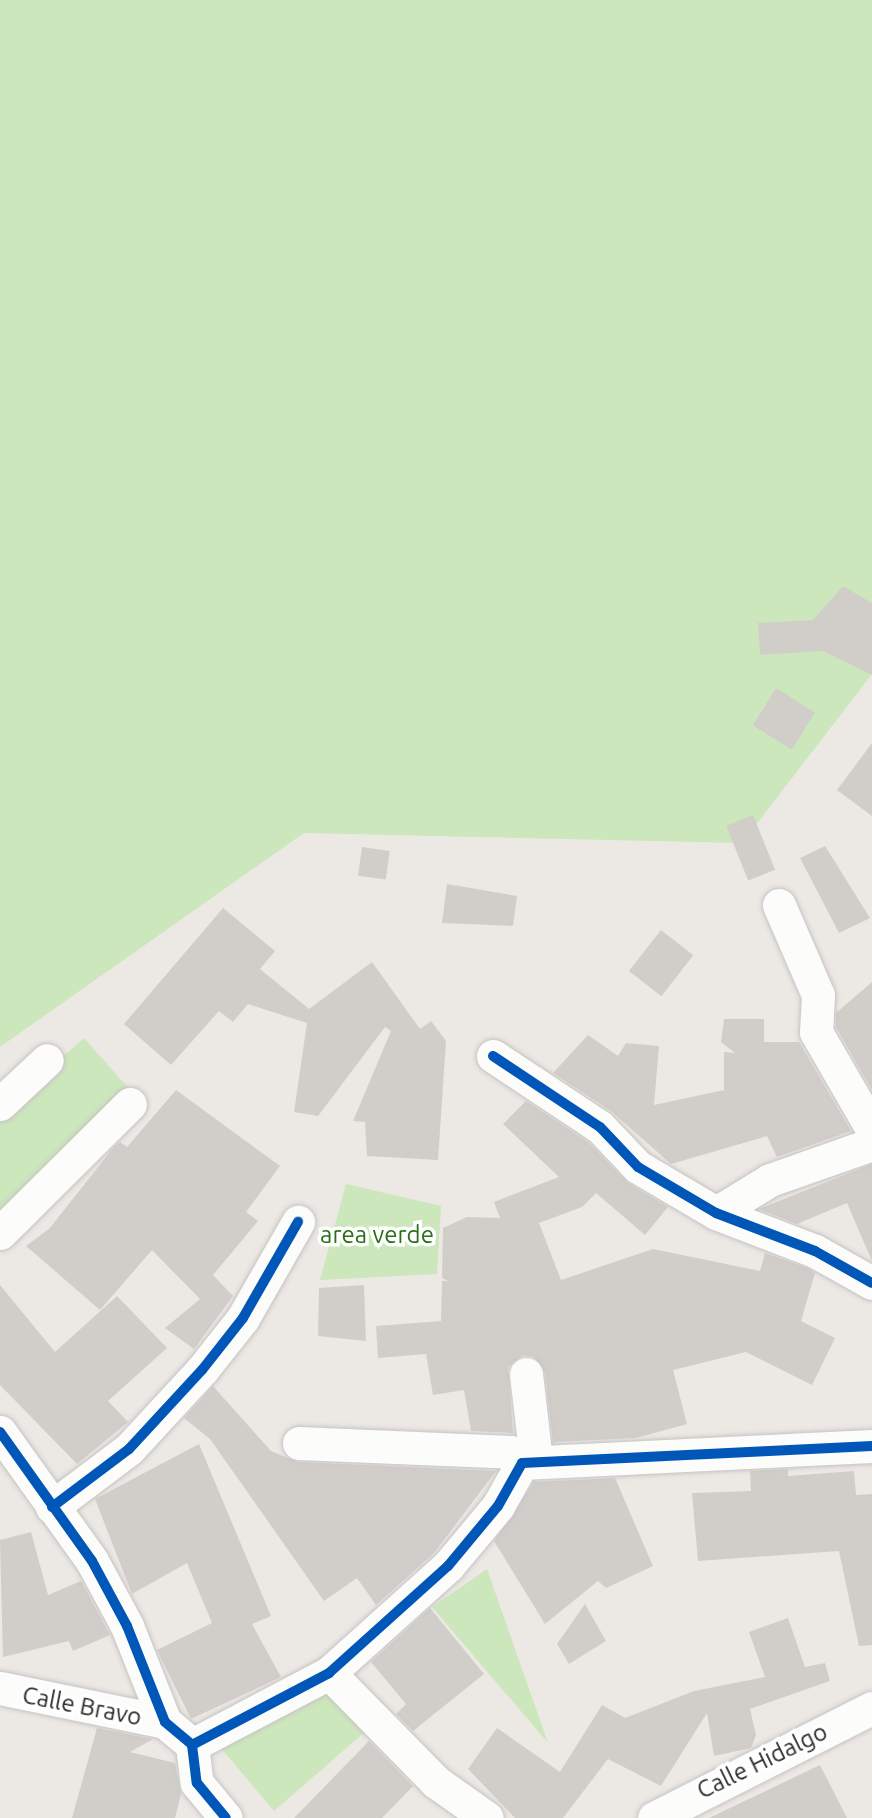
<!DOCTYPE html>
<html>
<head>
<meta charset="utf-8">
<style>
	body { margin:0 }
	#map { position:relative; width:872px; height:1818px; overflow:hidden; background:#ece8e4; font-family:Ubuntu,sans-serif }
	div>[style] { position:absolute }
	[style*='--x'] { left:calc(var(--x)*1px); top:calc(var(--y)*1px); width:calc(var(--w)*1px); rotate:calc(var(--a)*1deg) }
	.green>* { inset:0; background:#cde7bc }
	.building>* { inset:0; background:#d1ceca; transform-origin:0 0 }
	.roads { filter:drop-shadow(0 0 2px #c5c4c4) drop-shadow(0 0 2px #c5c4c4) }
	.minor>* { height:33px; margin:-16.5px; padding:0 16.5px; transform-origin:16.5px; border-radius:16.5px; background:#fcfcfb }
	.cycleway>* { height:10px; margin:-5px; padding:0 5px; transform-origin:5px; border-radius:5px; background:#0057b8 }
	span { translate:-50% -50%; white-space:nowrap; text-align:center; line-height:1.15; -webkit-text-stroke:7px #fff; paint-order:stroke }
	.park-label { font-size:24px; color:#2a6e1a }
	.street-label { font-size:24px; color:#2d2d2d }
</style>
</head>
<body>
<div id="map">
	<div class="green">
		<i style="clip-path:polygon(0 0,872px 0,872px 674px,742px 843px,304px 833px,0 1047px)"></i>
		<i style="clip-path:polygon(84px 1038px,132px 1092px,0 1211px,0 1112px)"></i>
		<i style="clip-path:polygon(346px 1184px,441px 1206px,437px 1274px,320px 1280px)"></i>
		<i style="clip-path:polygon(487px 1569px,548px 1743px,432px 1607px)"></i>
		<i style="clip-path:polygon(325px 1679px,374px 1724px,274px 1811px,219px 1746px)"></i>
	</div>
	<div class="building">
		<i style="clip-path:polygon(843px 586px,872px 603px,872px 675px,823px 651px,760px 655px,758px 623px,813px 620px)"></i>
		<i style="left:776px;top:688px;width:46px;height:44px;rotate:32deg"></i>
		<i style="clip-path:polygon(872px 743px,872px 816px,837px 790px)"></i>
		<i style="left:753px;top:815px;width:59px;height:29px;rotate:68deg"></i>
		<i style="clip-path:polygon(825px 846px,870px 918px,839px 933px,800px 858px)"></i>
		<i style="left:362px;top:847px;width:28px;height:29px;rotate:8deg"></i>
		<i style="clip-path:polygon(447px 884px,517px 896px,513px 926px,442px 923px)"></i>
		<i style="clip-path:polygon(223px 908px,275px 951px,260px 969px,309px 1009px,372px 962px,420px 1029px,431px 1021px,446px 1041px,438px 1160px,367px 1156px,365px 1122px,353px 1121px,391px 1031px,385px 1027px,318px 1116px,294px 1112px,307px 1023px,248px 1004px,233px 1022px,219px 1011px,171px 1065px,124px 1024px)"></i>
		<i style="left:661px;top:930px;width:41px;height:52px;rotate:38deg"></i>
		<i style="clip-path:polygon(872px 982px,872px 1090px,836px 1027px,836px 1013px)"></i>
		<i style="clip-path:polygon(724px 1019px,764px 1019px,764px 1042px,799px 1042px,851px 1131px,777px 1157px,767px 1136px,671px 1164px,611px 1111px,553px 1073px,588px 1035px,618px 1056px,626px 1043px,659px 1046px,654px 1105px,724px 1090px,724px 1052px,735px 1053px,721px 1042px)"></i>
		<i style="clip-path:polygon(176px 1090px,280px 1166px,246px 1212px,258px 1221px,213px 1275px,233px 1296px,194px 1349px,165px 1328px,200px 1299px,152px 1250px,100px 1310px,26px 1246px,49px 1229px,114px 1147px,120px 1142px,127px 1147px)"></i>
		<i style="clip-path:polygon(526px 1101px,588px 1142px,628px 1183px,668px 1207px,645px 1235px,596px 1193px,582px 1207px,539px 1223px,561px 1280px,653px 1249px,760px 1271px,765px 1253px,807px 1268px,815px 1273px,801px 1321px,835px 1338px,812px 1385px,746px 1352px,673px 1370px,687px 1424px,636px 1438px,553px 1442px,545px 1372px,534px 1357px,523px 1355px,508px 1367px,513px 1433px,471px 1431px,464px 1390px,433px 1395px,426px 1354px,378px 1358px,376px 1326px,441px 1321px,442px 1281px,448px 1281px,442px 1278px,443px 1228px,467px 1217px,500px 1218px,494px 1202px,559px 1177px,503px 1124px)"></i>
		<i style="clip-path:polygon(872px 1164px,872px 1261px,847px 1203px,797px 1224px,759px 1209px)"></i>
		<i style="clip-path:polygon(0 1285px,55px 1352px,117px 1296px,167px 1348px,108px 1401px,128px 1422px,77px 1464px,0 1385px)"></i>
		<i style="clip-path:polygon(364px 1285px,366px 1341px,318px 1336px,319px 1288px)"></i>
		<i style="clip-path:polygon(213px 1386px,271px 1451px,298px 1462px,496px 1471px,434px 1553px,376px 1605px,357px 1578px,324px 1601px,210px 1439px,184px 1418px)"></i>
		<i style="clip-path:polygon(199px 1444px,271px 1616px,252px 1624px,281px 1677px,191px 1719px,157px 1650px,212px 1623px,187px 1563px,132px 1594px,95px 1499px)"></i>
		<i style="clip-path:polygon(788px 1469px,788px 1476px,854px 1471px,856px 1495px,872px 1494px,872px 1645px,859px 1646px,839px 1551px,698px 1561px,692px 1493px,751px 1491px,750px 1471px)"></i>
		<i style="clip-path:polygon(615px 1478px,653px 1566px,606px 1588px,598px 1581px,545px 1624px,494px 1541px,534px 1482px)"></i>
		<i style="clip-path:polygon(31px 1532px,48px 1595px,81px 1581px,110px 1635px,73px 1651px,69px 1641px,3px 1657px,0 1540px)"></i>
		<i style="clip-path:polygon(585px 1604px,606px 1641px,569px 1664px,557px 1644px)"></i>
		<i style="clip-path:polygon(430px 1608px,484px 1674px,413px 1731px,396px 1714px,406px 1704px,371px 1662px)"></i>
		<i style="clip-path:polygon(788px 1618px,805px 1667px,825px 1663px,830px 1681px,750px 1709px,756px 1735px,751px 1748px,714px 1756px,707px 1713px,661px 1786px,608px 1759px,563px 1818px,515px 1818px,468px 1769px,497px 1728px,560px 1772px,602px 1705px,625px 1718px,694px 1691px,765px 1677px,749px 1632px)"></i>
		<i style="clip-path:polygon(97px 1728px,153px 1739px,130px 1752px,175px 1763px,181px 1794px,175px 1818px,72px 1818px)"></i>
		<i style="clip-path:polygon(369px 1741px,413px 1786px,382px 1818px,294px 1818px)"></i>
		<i style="clip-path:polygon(820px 1765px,847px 1818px,709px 1818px)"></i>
	</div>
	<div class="roads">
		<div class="minor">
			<i style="--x:779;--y:905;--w:98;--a:66.6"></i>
			<i style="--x:818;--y:995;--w:37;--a:93"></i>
			<i style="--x:816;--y:1032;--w:112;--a:60"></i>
			<i style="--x:493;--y:1056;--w:128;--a:33.6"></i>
			<i style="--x:600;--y:1127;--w:55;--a:46.5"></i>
			<i style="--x:638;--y:1167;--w:91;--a:30.5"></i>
			<i style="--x:716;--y:1213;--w:106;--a:21"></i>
			<i style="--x:815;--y:1251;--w:65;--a:29.3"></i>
			<i style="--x:0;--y:1104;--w:64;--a:-43.1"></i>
			<i style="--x:716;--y:1213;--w:63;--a:-31.4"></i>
			<i style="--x:770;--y:1180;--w:108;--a:-19.4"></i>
			<i style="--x:0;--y:1233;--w:183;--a:-44.8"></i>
			<i style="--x:526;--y:1374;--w:88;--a:83.4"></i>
			<i style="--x:0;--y:1432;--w:158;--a:54.5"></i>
			<i style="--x:92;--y:1561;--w:74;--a:61.7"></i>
			<i style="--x:127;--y:1626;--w:103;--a:68.4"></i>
			<i style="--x:165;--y:1722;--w:35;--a:40"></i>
			<i style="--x:192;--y:1745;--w:38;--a:83"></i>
			<i style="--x:197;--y:1783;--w:45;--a:50.4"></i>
			<i style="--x:299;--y:1443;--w:212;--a:2.4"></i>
			<i style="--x:511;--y:1452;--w:16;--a:45"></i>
			<i style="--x:522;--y:1463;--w:350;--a:-2.8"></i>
			<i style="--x:52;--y:1507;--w:96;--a:-37"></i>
			<i style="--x:129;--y:1449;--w:108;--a:-47.3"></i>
			<i style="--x:202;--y:1370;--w:66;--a:-51.7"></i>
			<i style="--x:243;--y:1318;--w:111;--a:-60.2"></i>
			<i style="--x:329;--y:1673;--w:153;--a:45.5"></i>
			<i style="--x:436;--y:1782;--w:62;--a:35.2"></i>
			<i style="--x:0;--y:1688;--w:168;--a:11.6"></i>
			<i style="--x:192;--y:1745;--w:155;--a:-27.7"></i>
			<i style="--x:329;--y:1673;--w:160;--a:-42"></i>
			<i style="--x:448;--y:1566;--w:78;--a:-50.2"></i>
			<i style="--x:498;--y:1506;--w:49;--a:-60.8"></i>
			<i style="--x:654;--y:1818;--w:244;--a:-26.8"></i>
		</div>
	</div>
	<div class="cycleway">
		<i style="--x:493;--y:1056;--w:128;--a:33.6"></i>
		<i style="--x:600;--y:1127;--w:55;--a:46.5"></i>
		<i style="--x:638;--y:1167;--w:91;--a:30.5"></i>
		<i style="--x:716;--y:1213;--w:106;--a:21"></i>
		<i style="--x:815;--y:1251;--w:65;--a:29.3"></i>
		<i style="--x:0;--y:1432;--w:158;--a:54.5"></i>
		<i style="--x:92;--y:1561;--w:74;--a:61.7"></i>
		<i style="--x:127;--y:1626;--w:103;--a:68.4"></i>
		<i style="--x:165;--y:1722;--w:35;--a:40"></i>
		<i style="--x:192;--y:1745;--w:38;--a:83"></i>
		<i style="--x:197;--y:1783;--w:45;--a:50.4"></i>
		<i style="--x:52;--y:1507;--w:96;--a:-37"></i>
		<i style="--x:129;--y:1449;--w:108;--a:-47.3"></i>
		<i style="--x:202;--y:1370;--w:66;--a:-51.7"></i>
		<i style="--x:243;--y:1318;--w:111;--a:-60.2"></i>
		<i style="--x:192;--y:1745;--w:155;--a:-27.7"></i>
		<i style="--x:329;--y:1673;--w:160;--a:-42"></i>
		<i style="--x:448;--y:1566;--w:78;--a:-50.2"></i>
		<i style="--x:498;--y:1506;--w:49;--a:-60.8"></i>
		<i style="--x:522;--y:1463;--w:350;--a:-2.8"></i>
	</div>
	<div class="park-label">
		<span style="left:377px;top:1235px">area verde</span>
	</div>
	<div class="street-label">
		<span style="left:82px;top:1706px;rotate:11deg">Calle Bravo</span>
		<span style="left:762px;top:1761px;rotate:-26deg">Calle Hidalgo</span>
	</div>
</div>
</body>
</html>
